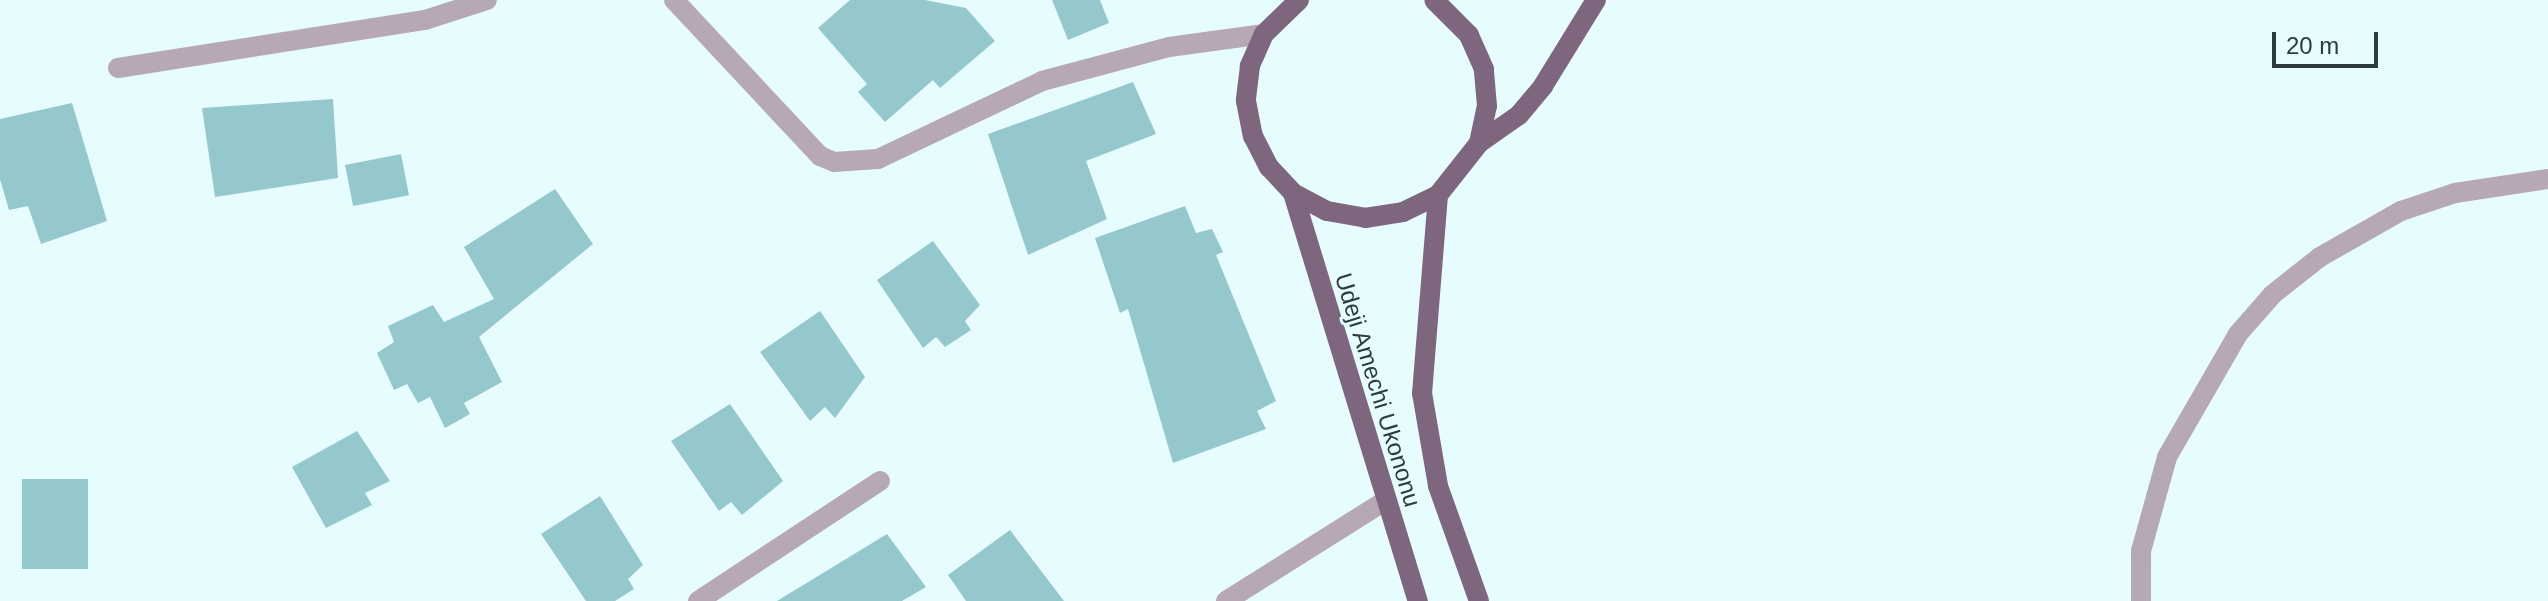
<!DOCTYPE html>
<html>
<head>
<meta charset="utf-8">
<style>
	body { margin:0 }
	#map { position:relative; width:2548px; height:601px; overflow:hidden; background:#e7fcfe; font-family:Arial,sans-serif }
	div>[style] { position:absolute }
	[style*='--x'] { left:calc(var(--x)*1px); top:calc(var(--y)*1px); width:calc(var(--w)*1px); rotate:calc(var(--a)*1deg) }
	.building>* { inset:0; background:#95c8cc; transform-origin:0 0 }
	.minor>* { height:20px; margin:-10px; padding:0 10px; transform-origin:10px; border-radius:10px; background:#b6a8b5 }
	.major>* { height:20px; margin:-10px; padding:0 10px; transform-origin:10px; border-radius:10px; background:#7e667e }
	span { translate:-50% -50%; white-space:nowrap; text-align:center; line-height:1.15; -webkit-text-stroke:6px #e7fcfe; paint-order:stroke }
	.street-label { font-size:24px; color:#2c3b3c }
	.scale { position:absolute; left:2272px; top:32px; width:106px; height:36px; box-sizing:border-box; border:4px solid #2c3b3c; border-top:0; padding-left:10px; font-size:24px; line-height:28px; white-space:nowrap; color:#2c3b3c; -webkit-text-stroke:6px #e7fcfe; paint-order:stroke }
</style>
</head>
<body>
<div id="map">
	<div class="building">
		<i style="clip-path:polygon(850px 0,925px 0,966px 8px,995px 41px,940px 88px,933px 80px,885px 122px,858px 92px,867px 84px,818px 28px)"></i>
		<i style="clip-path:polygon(1052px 0,1100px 0,1109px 23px,1068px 40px)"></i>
		<i style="clip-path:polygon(1133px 82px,1156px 134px,1086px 161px,1107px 219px,1028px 255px,988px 134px)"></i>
		<i style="clip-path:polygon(333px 99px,338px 178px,215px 197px,202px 108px)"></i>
		<i style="clip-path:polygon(72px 103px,107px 221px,41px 244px,28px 206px,9px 210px,0 179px,0 119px)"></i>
		<i style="left:401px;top:154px;width:42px;height:57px;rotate:79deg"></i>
		<i style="clip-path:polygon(555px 189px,593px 244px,479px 337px,502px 382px,464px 403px,470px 414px,445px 428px,430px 397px,418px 403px,407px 384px,394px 390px,377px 353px,394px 342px,388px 326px,433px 305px,444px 322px,494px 299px,464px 247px)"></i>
		<i style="clip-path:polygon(1185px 206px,1196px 233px,1212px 229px,1223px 252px,1216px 255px,1276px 401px,1257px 411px,1266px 429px,1173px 463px,1128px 309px,1120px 313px,1095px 238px)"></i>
		<i style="clip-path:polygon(933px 241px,980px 305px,965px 321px,971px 330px,945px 347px,936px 337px,923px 348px,877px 280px)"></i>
		<i style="clip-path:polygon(820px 311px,865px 377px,835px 418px,825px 407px,810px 421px,760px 352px)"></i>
		<i style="clip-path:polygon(730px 404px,783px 481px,742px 515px,731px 502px,719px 511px,671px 441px)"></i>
		<i style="clip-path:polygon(357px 431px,390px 481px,365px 493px,372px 505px,326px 528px,292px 467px)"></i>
		<i style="left:22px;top:479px;width:66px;height:90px"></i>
		<i style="clip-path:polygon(600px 496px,643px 565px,628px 579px,634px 589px,615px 601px,586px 601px,541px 534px)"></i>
		<i style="clip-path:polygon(1010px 530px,1064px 601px,966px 601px,948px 575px)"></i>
		<i style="clip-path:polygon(887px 534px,926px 587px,902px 601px,777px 601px)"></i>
	</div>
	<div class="minor">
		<i style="--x:674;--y:0;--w:214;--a:46.9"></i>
		<i style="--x:820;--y:156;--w:15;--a:23"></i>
		<i style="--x:834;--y:162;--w:44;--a:-3.9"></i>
		<i style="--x:878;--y:159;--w:182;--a:-25.4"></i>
		<i style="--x:1042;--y:81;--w:131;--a:-15"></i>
		<i style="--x:1169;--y:47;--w:96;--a:-7.8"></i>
		<i style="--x:118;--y:68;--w:311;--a:-8.9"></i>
		<i style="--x:425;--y:20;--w:65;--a:-17.9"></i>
		<i style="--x:698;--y:601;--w:218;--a:-33.4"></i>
		<i style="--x:1226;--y:601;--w:186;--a:-32.2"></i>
		<i style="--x:2141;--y:601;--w:50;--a:-90"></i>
		<i style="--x:2141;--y:551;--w:98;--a:-74.5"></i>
		<i style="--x:2167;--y:457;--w:142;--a:-60"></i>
		<i style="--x:2238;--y:334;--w:53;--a:-48.8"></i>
		<i style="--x:2273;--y:294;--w:60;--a:-38.2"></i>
		<i style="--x:2320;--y:257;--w:93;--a:-29.6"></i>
		<i style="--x:2401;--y:211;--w:57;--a:-18.4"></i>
		<i style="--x:2455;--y:193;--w:94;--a:-8.6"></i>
	</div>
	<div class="major">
		<i style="--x:1299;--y:0;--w:49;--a:135.8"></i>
		<i style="--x:1264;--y:34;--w:35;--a:114"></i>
		<i style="--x:1250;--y:66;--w:35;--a:97"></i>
		<i style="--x:1246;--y:101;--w:36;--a:79"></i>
		<i style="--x:1253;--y:136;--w:35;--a:63"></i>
		<i style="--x:1269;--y:167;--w:35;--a:47"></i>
		<i style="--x:1293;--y:193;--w:38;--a:28"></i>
		<i style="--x:1327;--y:211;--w:39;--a:10"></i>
		<i style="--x:1365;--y:218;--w:38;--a:-9"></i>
		<i style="--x:1403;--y:212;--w:39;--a:-26"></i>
		<i style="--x:1438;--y:195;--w:66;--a:-51.7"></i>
		<i style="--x:1479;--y:143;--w:38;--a:-78"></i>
		<i style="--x:1487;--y:106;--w:37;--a:-95"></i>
		<i style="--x:1484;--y:69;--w:37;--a:-114"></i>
		<i style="--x:1469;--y:35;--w:49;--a:-135"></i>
		<i style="--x:1479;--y:143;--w:49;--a:-35"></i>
		<i style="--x:1519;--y:115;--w:38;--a:-50"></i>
		<i style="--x:1543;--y:86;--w:101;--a:-58.4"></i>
		<i style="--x:1293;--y:193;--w:427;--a:73"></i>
		<i style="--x:1438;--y:195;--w:199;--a:94.6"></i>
		<i style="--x:1422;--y:393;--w:94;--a:80.2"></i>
		<i style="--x:1438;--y:486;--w:122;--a:70.4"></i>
	</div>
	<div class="street-label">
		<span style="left:1378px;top:390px;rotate:73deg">Udeji Amechi Ukononu</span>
	</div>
	<div class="scale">20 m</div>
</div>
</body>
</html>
